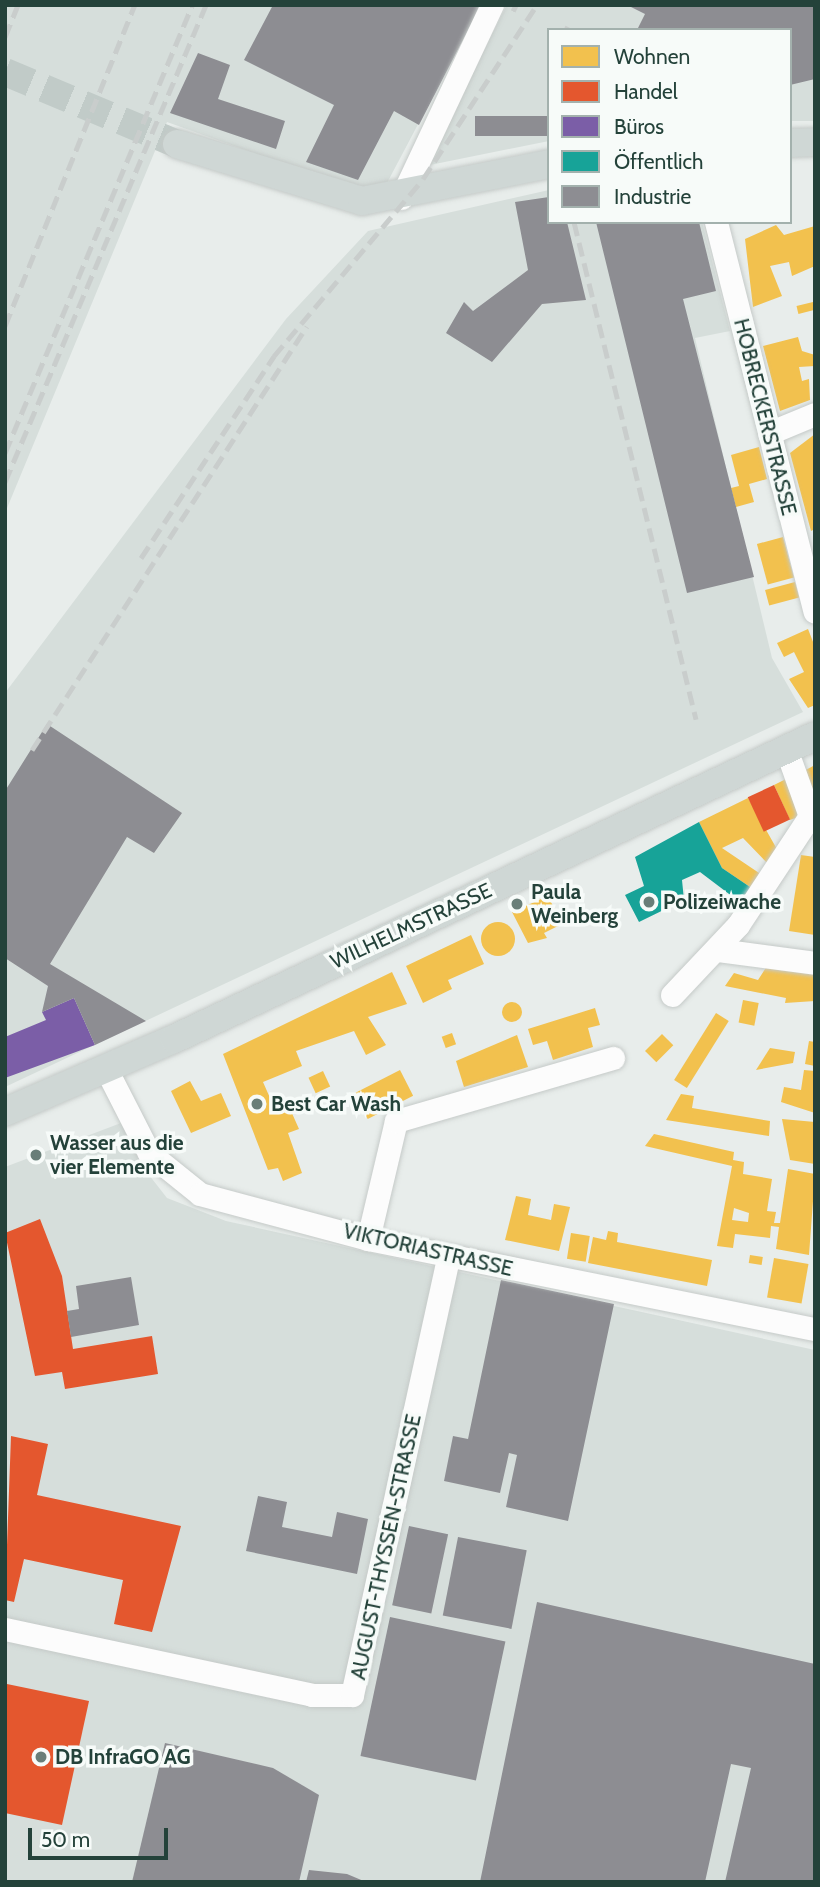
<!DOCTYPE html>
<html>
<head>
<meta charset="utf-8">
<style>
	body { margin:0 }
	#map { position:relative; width:820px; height:1887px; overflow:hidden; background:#e8edeb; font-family:Cabin,sans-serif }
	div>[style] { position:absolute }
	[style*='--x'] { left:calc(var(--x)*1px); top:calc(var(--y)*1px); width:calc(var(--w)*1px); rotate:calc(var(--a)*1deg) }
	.built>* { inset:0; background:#d6dedb }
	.homes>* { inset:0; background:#f2c14e; transform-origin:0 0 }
	.round { border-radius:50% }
	.shops>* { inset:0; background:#e4572e; transform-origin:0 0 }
	.offices>* { inset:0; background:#7b5ea7 }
	.public>* { inset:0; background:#17a398 }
	.industry>* { inset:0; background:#8d8d92; transform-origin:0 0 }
	.major-tunnel>* { height:28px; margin-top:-14px; transform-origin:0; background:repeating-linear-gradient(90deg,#c1cbc8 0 28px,transparent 0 42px) }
	.roads { filter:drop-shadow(0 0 2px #c5cac8) drop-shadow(0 0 2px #c5cac8) }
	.minor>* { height:23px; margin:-11.5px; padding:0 11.5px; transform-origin:11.5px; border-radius:11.5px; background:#fcfcfc }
	.major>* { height:28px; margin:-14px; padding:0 14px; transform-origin:14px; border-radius:14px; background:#cfd7d5 }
	.rail>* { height:5px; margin-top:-2.5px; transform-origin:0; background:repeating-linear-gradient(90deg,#c9cdcc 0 14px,transparent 0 21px) }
	.dots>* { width:19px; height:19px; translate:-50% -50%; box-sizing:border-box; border:4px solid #f7fbf9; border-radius:50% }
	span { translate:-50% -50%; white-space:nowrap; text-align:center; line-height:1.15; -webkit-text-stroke:7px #f7fbf9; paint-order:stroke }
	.street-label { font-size:21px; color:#24423a }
	.poi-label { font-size:21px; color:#24423a; font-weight:700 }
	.left { translate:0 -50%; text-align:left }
	.frame { position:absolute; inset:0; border:7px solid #24423a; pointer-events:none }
	.legend { position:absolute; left:547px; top:28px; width:245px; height:196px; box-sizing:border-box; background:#f7fbf9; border:2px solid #a3b1ad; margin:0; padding:9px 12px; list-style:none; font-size:21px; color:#24423a }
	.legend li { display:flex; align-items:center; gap:14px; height:35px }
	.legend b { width:35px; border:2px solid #a3b1ad }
	.scale { position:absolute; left:28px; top:1828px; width:140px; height:32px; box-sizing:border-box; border:4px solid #24423a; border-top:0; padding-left:9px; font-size:21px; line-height:24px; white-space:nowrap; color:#24423a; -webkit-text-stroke:5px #f7fbf9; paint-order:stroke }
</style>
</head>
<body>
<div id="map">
	<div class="built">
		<i style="clip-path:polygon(5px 5px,481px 5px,387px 183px,369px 190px,347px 186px,167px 122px,5px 513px)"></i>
		<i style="clip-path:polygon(507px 5px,815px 5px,815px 121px,790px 121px,790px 30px,549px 30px,549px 141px,425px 166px)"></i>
		<i style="clip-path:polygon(549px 190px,549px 222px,702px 222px,730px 331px,695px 338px,772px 658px,803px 712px,5px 1087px,5px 693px,286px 319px,368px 231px)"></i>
		<i style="clip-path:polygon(121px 1123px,142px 1166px,167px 1198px,226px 1221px,815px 1350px,815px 1882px,5px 1882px,5px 1167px)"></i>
	</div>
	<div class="homes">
		<i style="clip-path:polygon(776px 225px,784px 235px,815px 226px,815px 266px,792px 276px,789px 262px,770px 266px,782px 296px,753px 307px,745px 239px)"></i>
		<i style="left:813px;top:302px;width:8px;height:17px;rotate:76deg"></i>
		<i style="clip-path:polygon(798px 337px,802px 351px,815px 355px,815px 366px,799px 367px,802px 381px,809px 379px,810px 400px,780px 411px,763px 346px)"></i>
		<i style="clip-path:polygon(815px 434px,815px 529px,811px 531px,790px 453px)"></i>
		<i style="clip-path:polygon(759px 447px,767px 479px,749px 484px,754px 502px,736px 507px,731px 488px,739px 486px,731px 455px)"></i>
		<i style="left:783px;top:537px;width:42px;height:27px;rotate:75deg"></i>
		<i style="left:795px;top:582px;width:16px;height:31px;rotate:75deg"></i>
		<i style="clip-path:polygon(808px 629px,815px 647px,815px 705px,808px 708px,789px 679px,804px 672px,794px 652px,784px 657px,777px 643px)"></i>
		<i style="clip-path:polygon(815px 765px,815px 799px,802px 772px)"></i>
		<i style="clip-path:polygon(786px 779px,801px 816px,790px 820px,774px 785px)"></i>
		<i style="clip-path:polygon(748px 798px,778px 851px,769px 865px,743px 838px,722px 848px,762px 875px,753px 889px,722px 868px,699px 822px)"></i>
		<i style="clip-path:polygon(801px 855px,815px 857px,815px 935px,789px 931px)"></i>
		<i style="clip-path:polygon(548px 896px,562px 924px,544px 933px,547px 938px,528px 943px,512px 912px)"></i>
		<i class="round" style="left:481px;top:922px;width:34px;height:34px"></i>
		<i style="clip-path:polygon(471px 935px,484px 964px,448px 980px,452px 989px,423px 1003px,406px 966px)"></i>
		<i style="clip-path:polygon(767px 966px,815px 973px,815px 1001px,785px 1003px,786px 998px,725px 986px,734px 973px,758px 980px)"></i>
		<i style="clip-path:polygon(392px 972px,407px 1004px,368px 1017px,386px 1045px,366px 1055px,354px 1031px,296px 1051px,292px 1041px,302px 1066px,263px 1082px,274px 1107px,287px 1102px,299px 1129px,288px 1133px,302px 1173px,283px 1181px,278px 1168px,268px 1170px,223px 1054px)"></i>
		<i style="left:743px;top:1000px;width:16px;height:23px;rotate:11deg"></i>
		<i class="round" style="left:502px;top:1002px;width:20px;height:20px"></i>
		<i style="clip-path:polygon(595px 1008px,600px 1025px,588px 1028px,593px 1047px,553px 1060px,547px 1041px,533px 1045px,528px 1029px)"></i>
		<i style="left:716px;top:1013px;width:15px;height:79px;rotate:32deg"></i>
		<i style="left:452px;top:1033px;width:12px;height:11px;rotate:70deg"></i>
		<i style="left:662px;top:1034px;width:16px;height:24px;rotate:45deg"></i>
		<i style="clip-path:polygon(517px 1035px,528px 1067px,464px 1087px,456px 1061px)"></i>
		<i style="clip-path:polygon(809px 1041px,815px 1042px,815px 1066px,805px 1064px)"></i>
		<i style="clip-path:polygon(770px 1048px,795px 1052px,793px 1063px,756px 1070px)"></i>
		<i style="left:400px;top:1070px;width:29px;height:51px;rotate:63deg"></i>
		<i style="clip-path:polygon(804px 1070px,815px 1071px,815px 1113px,781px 1102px,784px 1087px,801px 1090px)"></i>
		<i style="left:323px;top:1071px;width:17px;height:16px;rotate:65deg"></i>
		<i style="clip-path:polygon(190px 1081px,201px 1101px,221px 1093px,231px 1116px,191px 1133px,171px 1091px)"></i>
		<i style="clip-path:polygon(681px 1094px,694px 1096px,692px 1108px,770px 1121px,769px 1136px,666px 1120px)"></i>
		<i style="clip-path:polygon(782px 1119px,815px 1122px,815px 1164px,790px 1160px)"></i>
		<i style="clip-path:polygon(evenodd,654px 1134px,734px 1152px,733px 1160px,744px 1162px,743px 1174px,772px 1179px,767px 1211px,776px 1212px,774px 1223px,780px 1223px,788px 1169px,815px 1174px,809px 1255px,776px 1249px,779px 1227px,771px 1226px,770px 1238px,735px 1234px,733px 1248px,717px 1246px,732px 1166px,645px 1146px,654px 1134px,734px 1208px,749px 1213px,748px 1222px,732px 1220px,734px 1208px)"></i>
		<i style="clip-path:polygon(516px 1196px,531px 1199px,528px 1215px,551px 1220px,554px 1204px,570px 1207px,559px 1251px,505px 1240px)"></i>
		<i style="clip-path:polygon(608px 1231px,618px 1233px,617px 1242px,712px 1260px,707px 1286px,588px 1263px,593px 1237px,606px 1240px)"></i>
		<i style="left:571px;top:1233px;width:19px;height:26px;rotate:9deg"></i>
		<i style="left:750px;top:1255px;width:13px;height:8px;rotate:9deg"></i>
		<i style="left:774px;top:1258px;width:35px;height:40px;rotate:10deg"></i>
	</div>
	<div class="shops">
		<i style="left:774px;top:785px;width:38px;height:29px;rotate:65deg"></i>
		<i style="clip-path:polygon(40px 1219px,62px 1276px,73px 1349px,152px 1336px,158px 1374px,65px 1389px,62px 1372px,35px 1376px,5px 1233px)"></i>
		<i style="clip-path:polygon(11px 1436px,48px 1444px,37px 1495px,181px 1526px,152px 1632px,114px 1624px,123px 1580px,24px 1559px,14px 1602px,5px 1600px)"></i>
		<i style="clip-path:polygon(7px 1684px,89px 1701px,62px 1825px,5px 1813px)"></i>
	</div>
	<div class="offices">
		<i style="clip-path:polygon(74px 998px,95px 1045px,5px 1078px,5px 1037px,46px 1020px,42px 1012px)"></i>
	</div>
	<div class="public">
		<i style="clip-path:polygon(699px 822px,722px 868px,753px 889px,737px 900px,700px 872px,682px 880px,684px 900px,639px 922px,625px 895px,644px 886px,635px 857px)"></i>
	</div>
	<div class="industry">
		<i style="clip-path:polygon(273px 5px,481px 5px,419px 125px,394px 111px,358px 180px,306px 162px,334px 105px,244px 60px)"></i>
		<i style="clip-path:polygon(627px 5px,815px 5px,815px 79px,790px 85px,790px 30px,637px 30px,645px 14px)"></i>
		<i style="clip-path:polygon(198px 53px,230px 65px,218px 99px,285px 121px,276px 149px,170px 113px)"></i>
		<i style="left:549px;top:116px;width:20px;height:74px;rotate:90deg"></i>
		<i style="clip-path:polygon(549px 197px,549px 222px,567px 222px,586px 300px,542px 304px,492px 362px,446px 333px,464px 302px,473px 311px,528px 270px,515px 202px)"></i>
		<i style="clip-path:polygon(596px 222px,699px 222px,716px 291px,683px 299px,754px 577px,687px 593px)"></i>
		<i style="clip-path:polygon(47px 724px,182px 813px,154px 853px,127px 837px,50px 964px,146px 1021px,95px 1045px,74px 998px,42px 1012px,48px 986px,5px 958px,5px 791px)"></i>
		<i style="clip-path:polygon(131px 1277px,139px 1325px,71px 1337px,67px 1311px,79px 1309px,76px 1286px)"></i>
		<i style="clip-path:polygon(501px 1280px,614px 1304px,568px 1521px,506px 1507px,517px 1455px,509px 1453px,500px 1493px,444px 1481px,453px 1436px,468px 1439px)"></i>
		<i style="clip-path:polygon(258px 1496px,287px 1502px,282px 1527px,332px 1537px,337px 1512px,368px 1519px,357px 1574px,246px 1551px)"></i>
		<i style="left:409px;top:1526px;width:40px;height:81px;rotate:12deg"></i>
		<i style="left:458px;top:1537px;width:70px;height:80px;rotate:11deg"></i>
		<i style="clip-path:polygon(537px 1602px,815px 1664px,815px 1882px,725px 1882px,751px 1768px,731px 1764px,705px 1882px,480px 1882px)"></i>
		<i style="left:390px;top:1617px;width:118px;height:142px;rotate:12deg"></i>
		<i style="clip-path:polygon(165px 1743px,273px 1768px,319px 1795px,299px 1882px,132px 1882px)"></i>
		<i style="clip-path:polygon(309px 1870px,347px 1874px,366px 1882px,306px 1882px)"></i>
	</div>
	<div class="major-tunnel">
		<i style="--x:5;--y:72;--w:186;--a:22.7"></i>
	</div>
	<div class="roads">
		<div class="minor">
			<i style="--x:401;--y:198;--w:213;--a:-64.8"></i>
			<i style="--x:716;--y:222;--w:402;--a:75.8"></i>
			<i style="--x:769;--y:433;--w:50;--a:-22.4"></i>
			<i style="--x:718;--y:950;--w:98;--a:7.6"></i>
			<i style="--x:672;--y:995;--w:96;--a:-46.7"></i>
			<i style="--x:738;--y:925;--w:131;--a:-56.6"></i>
			<i style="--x:810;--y:816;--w:71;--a:-109.7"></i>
			<i style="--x:106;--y:1069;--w:94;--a:62.9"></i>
			<i style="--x:149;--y:1153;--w:65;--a:38.8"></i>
			<i style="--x:200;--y:1194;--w:174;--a:15"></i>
			<i style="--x:368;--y:1239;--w:456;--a:11.4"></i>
			<i style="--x:368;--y:1239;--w:121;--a:-76.7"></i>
			<i style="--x:396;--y:1121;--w:226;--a:-16.2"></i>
			<i style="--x:5;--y:1629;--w:314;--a:12.1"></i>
			<i style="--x:312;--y:1695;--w:40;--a:0"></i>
			<i style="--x:352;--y:1695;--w:448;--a:-77.6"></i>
		</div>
		<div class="major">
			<i style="--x:790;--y:143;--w:25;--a:-2"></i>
			<i style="--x:177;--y:144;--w:194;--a:17.1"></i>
			<i style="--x:362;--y:201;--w:191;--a:-11.2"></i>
			<i style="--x:5;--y:1112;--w:184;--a:-23.4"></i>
			<i style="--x:174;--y:1039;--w:709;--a:-25.3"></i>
		</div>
	</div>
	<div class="rail">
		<i style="--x:513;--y:11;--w:7;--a:-63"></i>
		<i style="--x:566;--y:30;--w:4;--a:-63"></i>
		<i style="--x:5;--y:37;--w:35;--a:-68"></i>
		<i style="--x:574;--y:222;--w:512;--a:76.21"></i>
		<i style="--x:5;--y:326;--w:346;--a:-68"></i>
		<i style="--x:5;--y:453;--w:485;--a:-67.3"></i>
		<i style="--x:5;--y:482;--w:518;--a:-67.15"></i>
		<i style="--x:141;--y:558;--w:242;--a:-56.6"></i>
		<i style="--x:274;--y:356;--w:231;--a:-49.9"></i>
		<i style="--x:423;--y:179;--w:208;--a:-56.8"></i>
		<i style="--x:32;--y:750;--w:505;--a:-57.03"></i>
	</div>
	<div class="dots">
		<i style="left:649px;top:902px;background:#697e78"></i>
		<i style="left:517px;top:904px;background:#697e78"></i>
		<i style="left:257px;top:1104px;background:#697e78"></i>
		<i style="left:36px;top:1155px;background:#697e78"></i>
		<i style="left:41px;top:1757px;background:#697e78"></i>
	</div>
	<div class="street-label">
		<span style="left:765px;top:417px;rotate:76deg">HOBRECKERSTRASSE</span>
		<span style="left:411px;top:926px;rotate:-25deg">WILHELMSTRASSE</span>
		<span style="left:428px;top:1250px;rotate:13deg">VIKTORIASTRASSE</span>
		<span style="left:386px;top:1547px;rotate:-78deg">AUGUST-THYSSEN-STRASSE</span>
	</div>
	<div class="poi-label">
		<span class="left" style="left:531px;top:904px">Paula<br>Weinberg</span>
		<span class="left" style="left:663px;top:902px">Polizeiwache</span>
		<span class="left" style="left:271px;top:1104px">Best Car Wash</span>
		<span class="left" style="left:50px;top:1155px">Wasser aus die<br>vier Elemente</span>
		<span class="left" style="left:55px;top:1757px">DB InfraGO AG</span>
	</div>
	<div class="frame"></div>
	<ul class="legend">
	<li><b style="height:19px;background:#f2c14e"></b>Wohnen</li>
	<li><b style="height:19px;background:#e4572e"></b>Handel</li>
	<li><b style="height:19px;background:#7b5ea7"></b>Büros</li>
	<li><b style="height:19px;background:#17a398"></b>Öffentlich</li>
	<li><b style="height:19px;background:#8d8d92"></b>Industrie</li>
	</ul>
	<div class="scale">50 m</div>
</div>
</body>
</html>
